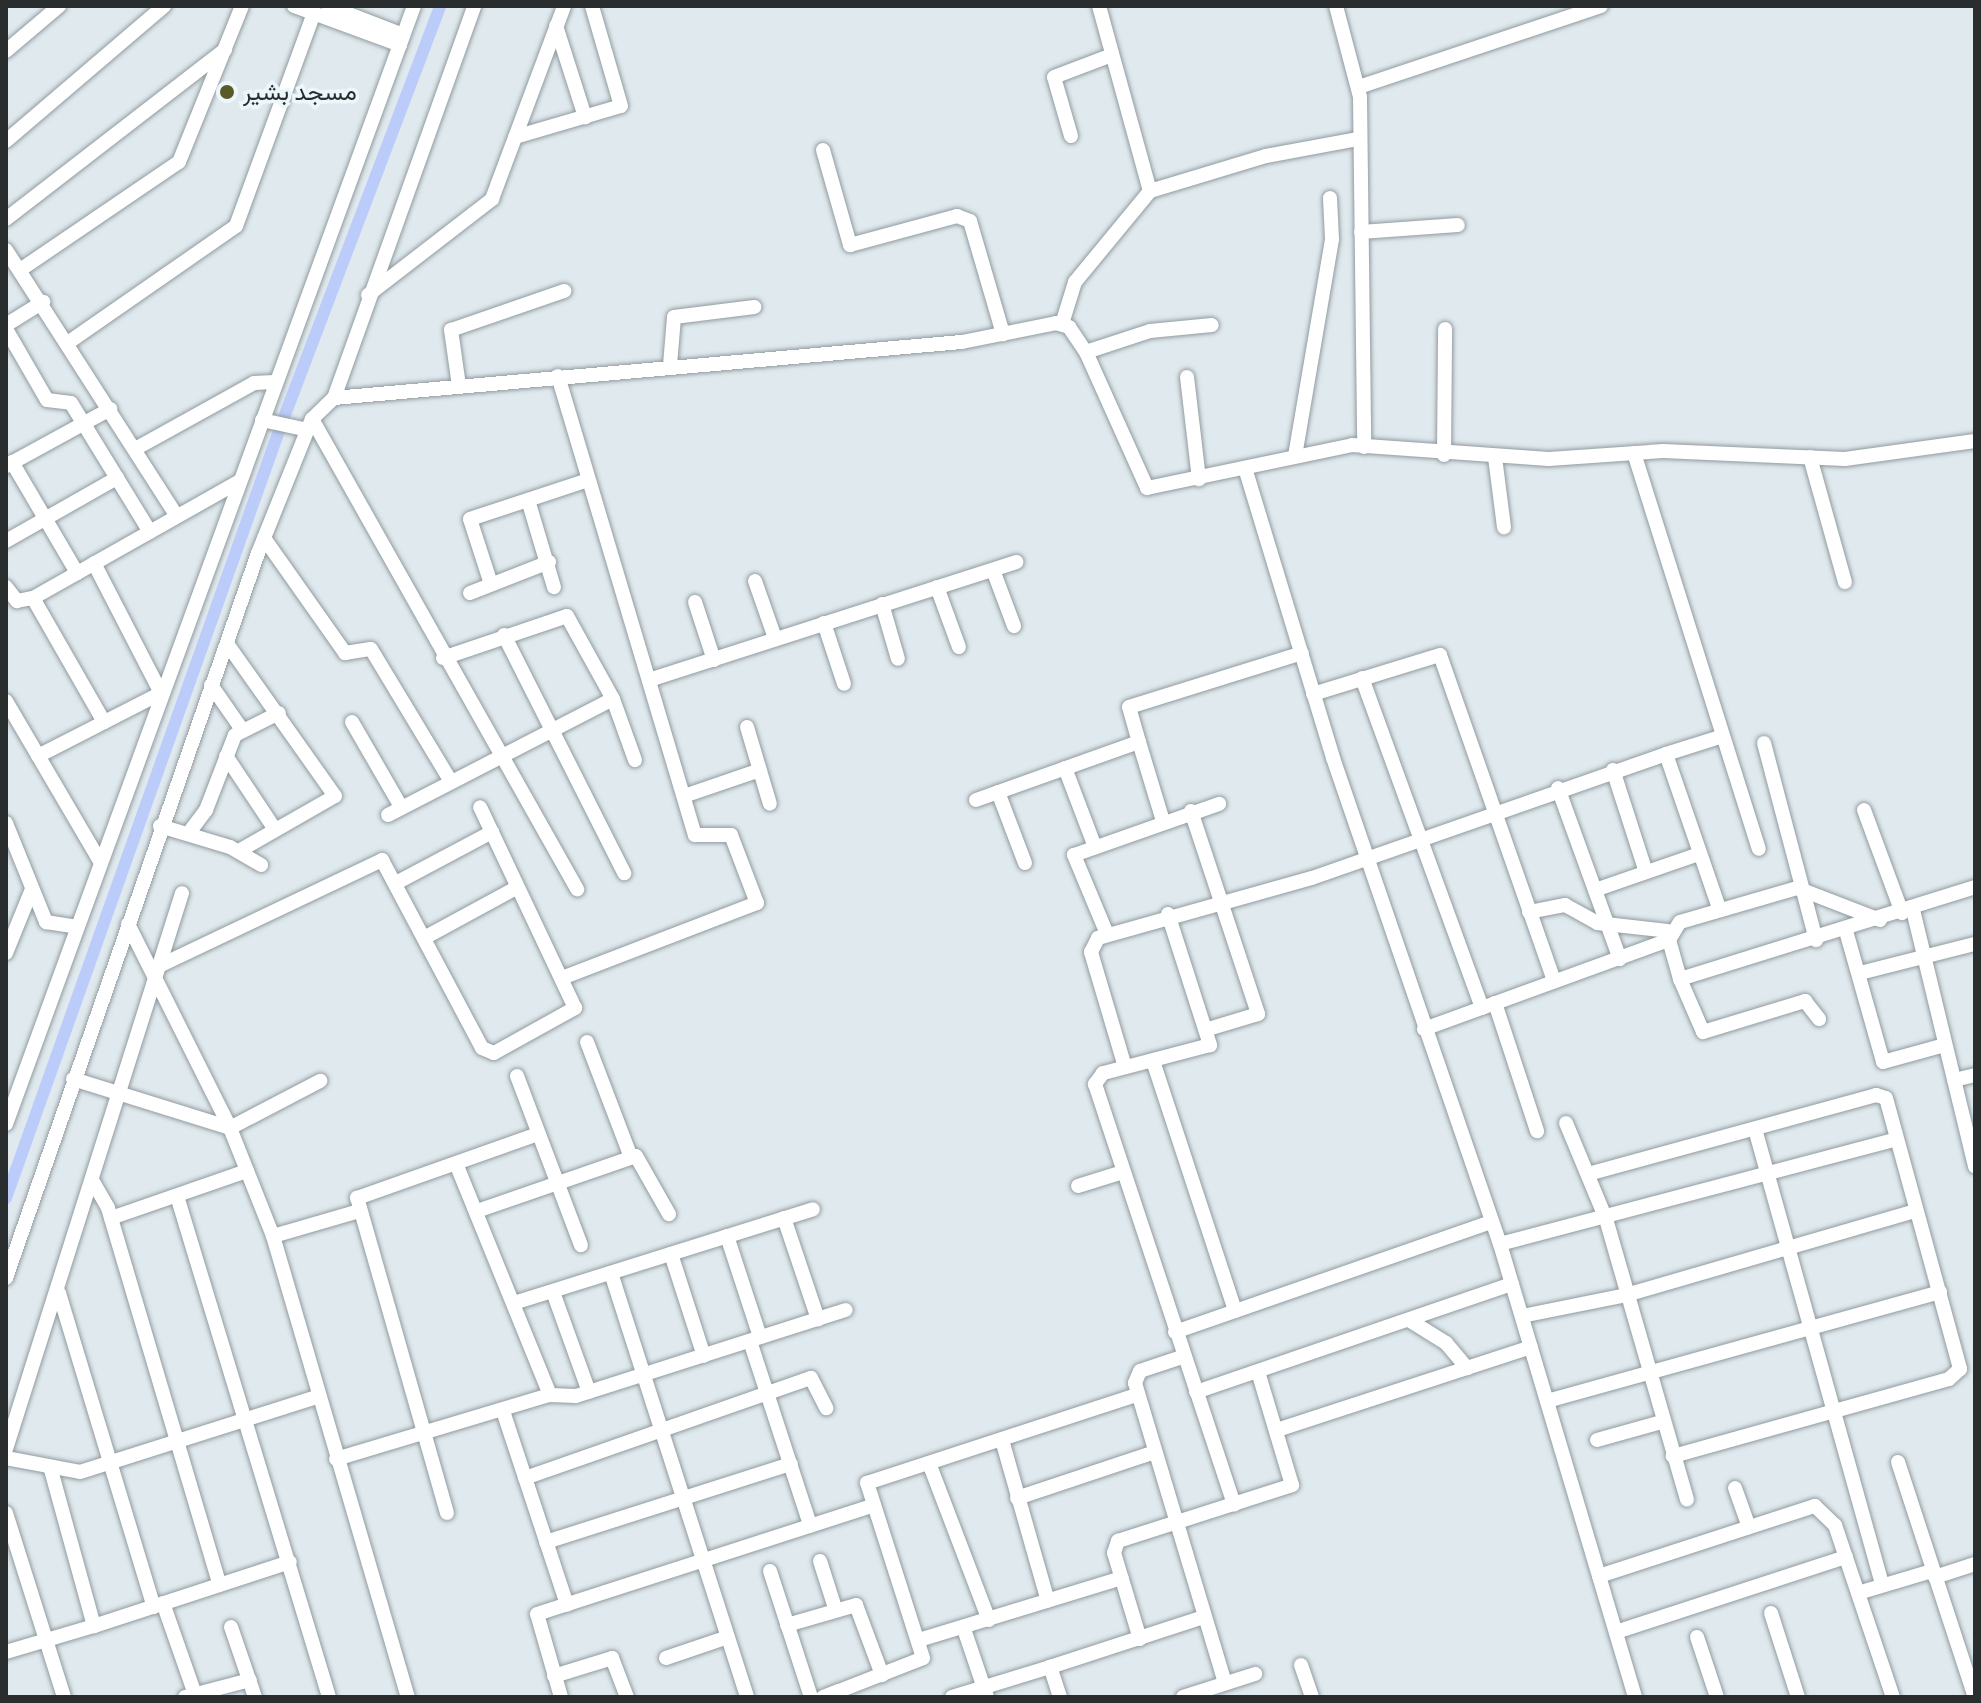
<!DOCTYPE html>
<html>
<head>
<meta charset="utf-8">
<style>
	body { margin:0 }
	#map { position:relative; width:1981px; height:1703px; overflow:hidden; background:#dfe9ee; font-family:Cabin,Vazirmatn,sans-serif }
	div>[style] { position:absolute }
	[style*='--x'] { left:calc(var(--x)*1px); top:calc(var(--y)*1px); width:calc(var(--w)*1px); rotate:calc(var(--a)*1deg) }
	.canal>* { height:12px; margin:-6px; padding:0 6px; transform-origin:6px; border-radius:6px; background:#bbcbfa }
	.roads { filter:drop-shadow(0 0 2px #919b9f) drop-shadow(0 0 2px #919b9f) }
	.minor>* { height:14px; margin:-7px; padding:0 7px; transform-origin:7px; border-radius:7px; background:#fff }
	.dots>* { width:22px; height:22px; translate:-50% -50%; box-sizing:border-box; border:4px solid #ecf7fb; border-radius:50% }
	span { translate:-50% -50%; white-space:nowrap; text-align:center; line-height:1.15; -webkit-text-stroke:7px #ecf7fb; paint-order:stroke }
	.poi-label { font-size:24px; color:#292d2e }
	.left { translate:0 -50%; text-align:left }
	.frame { position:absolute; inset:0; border:8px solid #292d2e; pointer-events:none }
</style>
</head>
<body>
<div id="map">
	<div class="canal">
		<i style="--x:6;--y:1198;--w:817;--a:-70.41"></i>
		<i style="--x:280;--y:428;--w:451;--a:-69.2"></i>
	</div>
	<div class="roads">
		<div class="minor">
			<i style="--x:294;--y:6;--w:113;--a:20.2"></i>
			<i style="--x:328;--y:6;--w:80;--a:21.1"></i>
			<i style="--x:1099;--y:6;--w:192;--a:74.6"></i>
			<i style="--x:1336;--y:6;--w:94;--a:75.2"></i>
			<i style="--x:1360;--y:97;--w:350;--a:89.3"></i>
			<i style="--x:556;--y:26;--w:96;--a:72.3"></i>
			<i style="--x:6;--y:51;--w:70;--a:-40.3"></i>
			<i style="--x:1359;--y:87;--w:255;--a:-18.5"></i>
			<i style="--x:1071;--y:136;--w:61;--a:-106.1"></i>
			<i style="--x:1054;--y:77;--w:62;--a:-20.8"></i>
			<i style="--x:515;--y:137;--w:110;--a:-16.3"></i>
			<i style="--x:621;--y:106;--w:104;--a:-106.2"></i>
			<i style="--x:6;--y:141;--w:208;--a:-40.5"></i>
			<i style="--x:823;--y:150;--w:99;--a:74.1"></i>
			<i style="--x:850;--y:245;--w:111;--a:-15.2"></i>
			<i style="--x:957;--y:216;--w:14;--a:21"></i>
			<i style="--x:970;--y:221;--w:118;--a:73.7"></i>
			<i style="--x:6;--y:219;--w:277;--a:-37.7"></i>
			<i style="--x:1361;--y:232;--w:97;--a:-4.1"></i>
			<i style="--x:6;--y:250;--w:316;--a:57.3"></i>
			<i style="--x:20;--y:270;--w:192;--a:-34.2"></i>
			<i style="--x:179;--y:162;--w:168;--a:-68"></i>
			<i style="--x:368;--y:295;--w:157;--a:-37.7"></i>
			<i style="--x:492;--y:199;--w:206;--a:-69.5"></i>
			<i style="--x:1062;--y:324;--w:44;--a:-72.8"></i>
			<i style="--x:1075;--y:282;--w:118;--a:-50.5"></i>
			<i style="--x:1150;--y:191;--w:121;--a:-16.8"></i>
			<i style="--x:1266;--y:156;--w:94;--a:-10.5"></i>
			<i style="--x:6;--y:325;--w:44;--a:-31.9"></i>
			<i style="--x:6;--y:329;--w:82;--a:60"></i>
			<i style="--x:47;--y:400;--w:24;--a:7"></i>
			<i style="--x:71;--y:403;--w:151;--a:58.5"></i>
			<i style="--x:69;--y:342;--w:203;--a:-34.8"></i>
			<i style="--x:236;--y:226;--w:227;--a:-69.9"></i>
			<i style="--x:1086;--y:352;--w:67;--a:-18.2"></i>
			<i style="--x:1150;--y:331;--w:62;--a:-5.5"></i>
			<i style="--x:670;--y:365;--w:48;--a:-85.2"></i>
			<i style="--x:674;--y:317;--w:81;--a:-7.1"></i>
			<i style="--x:558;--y:376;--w:479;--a:73.4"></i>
			<i style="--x:695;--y:835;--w:36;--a:0"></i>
			<i style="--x:731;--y:835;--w:73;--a:69.1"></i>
			<i style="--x:757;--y:903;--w:207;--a:159"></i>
			<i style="--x:1187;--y:377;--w:103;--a:83.3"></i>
			<i style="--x:459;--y:386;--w:57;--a:-98.1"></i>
			<i style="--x:451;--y:330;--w:120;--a:-19"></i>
			<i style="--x:334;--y:398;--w:416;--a:-70.3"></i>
			<i style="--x:312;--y:419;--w:540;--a:60.58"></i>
			<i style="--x:262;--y:420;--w:47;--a:12.3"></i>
			<i style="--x:135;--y:449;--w:136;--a:-29"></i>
			<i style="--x:254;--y:383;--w:20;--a:-3"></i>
			<i style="--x:1634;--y:453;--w:415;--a:72.5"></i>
			<i style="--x:1444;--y:455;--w:126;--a:-89.5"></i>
			<i style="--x:1295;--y:456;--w:220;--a:-80.3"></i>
			<i style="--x:1332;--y:239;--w:41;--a:-92.8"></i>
			<i style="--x:1495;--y:457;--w:71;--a:82.7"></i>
			<i style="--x:1810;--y:457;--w:130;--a:74.4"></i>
			<i style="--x:12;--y:462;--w:129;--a:59.6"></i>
			<i style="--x:6;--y:466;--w:119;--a:-28.7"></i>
			<i style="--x:1245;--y:468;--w:303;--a:73.1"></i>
			<i style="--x:1333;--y:758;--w:514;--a:71.04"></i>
			<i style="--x:1500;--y:1244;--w:473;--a:73.4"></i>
			<i style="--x:528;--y:500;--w:91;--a:73.4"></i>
			<i style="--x:264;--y:538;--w:141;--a:54.8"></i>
			<i style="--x:345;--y:653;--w:26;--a:-9"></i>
			<i style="--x:371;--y:649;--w:153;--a:58.9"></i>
			<i style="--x:6;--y:541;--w:128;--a:-29.6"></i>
			<i style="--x:993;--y:570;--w:60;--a:69.4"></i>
			<i style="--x:755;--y:581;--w:60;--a:70.7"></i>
			<i style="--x:491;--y:584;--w:68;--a:-107.9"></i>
			<i style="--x:470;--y:519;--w:124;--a:-18.3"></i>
			<i style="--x:6;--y:587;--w:18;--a:52"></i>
			<i style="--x:17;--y:601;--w:16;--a:-11"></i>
			<i style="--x:33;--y:598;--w:236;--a:-29.5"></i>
			<i style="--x:937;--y:587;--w:64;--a:69.9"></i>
			<i style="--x:470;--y:593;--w:85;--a:-21.4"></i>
			<i style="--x:33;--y:598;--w:143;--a:60.2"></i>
			<i style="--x:695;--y:602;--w:61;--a:71.9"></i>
			<i style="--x:882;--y:604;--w:57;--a:73.8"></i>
			<i style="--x:824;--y:623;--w:64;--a:71.8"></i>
			<i style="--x:504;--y:635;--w:267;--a:63.2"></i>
			<i style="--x:228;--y:645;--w:185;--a:54.7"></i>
			<i style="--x:335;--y:796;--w:111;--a:150.2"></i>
			<i style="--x:443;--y:658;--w:131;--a:-18.7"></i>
			<i style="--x:567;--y:616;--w:95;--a:61"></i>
			<i style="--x:613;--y:699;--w:65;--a:70.2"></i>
			<i style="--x:1362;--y:678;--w:351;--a:70"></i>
			<i style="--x:649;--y:680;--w:386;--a:-17.8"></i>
			<i style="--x:211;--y:685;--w:52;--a:55.1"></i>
			<i style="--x:1313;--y:694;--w:133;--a:-17.1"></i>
			<i style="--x:1440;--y:655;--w:345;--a:70.7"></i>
			<i style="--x:6;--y:701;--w:186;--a:59.6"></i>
			<i style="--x:352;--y:722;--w:98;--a:60"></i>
			<i style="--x:747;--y:727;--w:80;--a:73.4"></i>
			<i style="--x:1139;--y:742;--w:36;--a:-106"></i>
			<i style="--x:1129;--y:707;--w:181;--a:-17.3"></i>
			<i style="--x:1764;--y:743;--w:204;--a:75.2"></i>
			<i style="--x:1666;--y:754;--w:57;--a:-17.5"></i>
			<i style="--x:38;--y:756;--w:138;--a:-27.1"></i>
			<i style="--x:161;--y:693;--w:146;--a:-117.3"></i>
			<i style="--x:226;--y:756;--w:87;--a:56.3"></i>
			<i style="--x:1065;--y:768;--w:85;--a:69.2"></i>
			<i style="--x:1613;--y:770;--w:107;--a:72.1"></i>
			<i style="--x:1558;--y:788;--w:182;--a:70.1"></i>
			<i style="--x:998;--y:792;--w:76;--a:69.2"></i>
			<i style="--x:684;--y:796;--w:80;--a:-18.9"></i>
			<i style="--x:976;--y:800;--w:173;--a:-19.6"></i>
			<i style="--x:1139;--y:742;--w:83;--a:73.1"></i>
			<i style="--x:1864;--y:810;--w:110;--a:69.7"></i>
			<i style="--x:1191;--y:811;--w:214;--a:71.7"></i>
			<i style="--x:1258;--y:1014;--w:55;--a:163.2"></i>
			<i style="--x:388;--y:815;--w:253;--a:-27.3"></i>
			<i style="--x:6;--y:823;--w:107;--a:68"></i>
			<i style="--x:46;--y:922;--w:30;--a:9"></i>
			<i style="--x:160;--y:826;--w:73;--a:16.7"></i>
			<i style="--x:230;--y:847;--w:36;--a:30"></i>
			<i style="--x:188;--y:834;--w:30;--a:-53"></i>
			<i style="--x:206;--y:810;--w:80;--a:-68.9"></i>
			<i style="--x:235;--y:735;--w:49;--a:-26.6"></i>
			<i style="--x:396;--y:883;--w:109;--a:-28"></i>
			<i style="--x:1595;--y:890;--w:110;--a:-19.1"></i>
			<i style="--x:1913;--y:910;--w:264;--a:76.4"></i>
			<i style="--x:1529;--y:912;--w:37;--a:-11"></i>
			<i style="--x:1565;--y:905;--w:37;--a:29"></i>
			<i style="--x:1597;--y:923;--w:71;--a:6.4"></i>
			<i style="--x:1168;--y:914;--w:138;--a:72.2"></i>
			<i style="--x:1210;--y:1045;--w:111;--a:165.3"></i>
			<i style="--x:1103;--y:1073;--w:14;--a:126"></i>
			<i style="--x:1095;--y:1084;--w:443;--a:71.7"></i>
			<i style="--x:128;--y:924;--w:228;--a:63.4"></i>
			<i style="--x:230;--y:1128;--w:116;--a:68.3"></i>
			<i style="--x:273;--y:1236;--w:480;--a:73.7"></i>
			<i style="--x:1846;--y:931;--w:136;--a:74.2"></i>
			<i style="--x:1883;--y:1062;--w:64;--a:-15.3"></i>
			<i style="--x:1107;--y:934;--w:86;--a:-112.7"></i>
			<i style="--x:1074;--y:855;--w:154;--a:-19.4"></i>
			<i style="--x:424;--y:938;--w:105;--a:-28.5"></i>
			<i style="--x:1669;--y:940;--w:21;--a:-59"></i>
			<i style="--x:1680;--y:922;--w:122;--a:-16.2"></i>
			<i style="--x:1797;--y:888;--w:89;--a:21.1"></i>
			<i style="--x:6;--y:953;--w:69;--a:-67.9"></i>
			<i style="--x:159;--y:966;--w:247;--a:-25.4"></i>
			<i style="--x:382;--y:860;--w:213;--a:62"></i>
			<i style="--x:482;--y:1048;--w:13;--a:23"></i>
			<i style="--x:494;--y:1053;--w:93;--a:-29.1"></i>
			<i style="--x:575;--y:1008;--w:222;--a:-115.3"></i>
			<i style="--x:1860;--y:973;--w:119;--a:-14.2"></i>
			<i style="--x:1680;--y:979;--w:58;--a:66.5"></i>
			<i style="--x:1703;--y:1032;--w:107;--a:-16.9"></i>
			<i style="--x:1805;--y:1001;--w:23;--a:52"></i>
			<i style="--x:1495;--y:1003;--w:135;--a:71.8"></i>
			<i style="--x:1424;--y:1029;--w:261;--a:-20"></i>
			<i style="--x:1669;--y:940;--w:41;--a:74.2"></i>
			<i style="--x:1680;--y:979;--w:309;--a:-17.3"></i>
			<i style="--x:587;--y:1042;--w:123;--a:69.1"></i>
			<i style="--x:1153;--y:1061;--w:263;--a:71.8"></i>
			<i style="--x:1125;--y:1067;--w:120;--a:-106.5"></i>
			<i style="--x:1091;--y:952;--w:16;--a:-63"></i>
			<i style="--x:1098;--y:938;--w:222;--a:-15.7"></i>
			<i style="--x:1312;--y:878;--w:375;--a:-19.3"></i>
			<i style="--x:1666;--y:754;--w:163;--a:71"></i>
			<i style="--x:517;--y:1076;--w:181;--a:69.3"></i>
			<i style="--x:73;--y:1079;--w:164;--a:17.3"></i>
			<i style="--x:230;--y:1128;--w:102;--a:-27.6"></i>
			<i style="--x:1954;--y:1080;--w:22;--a:-13"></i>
			<i style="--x:1566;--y:1123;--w:104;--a:67.4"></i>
			<i style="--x:1606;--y:1219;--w:292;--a:73.9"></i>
			<i style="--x:6;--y:1124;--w:1190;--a:-69.95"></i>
			<i style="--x:1755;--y:1129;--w:472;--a:74.4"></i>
			<i style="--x:1588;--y:1174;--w:299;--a:-15.3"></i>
			<i style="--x:1876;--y:1095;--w:10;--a:17"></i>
			<i style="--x:1886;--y:1098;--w:281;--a:74.7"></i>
			<i style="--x:1960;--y:1369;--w:15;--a:138"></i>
			<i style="--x:1949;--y:1379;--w:287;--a:164.4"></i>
			<i style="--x:92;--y:1180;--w:32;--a:60"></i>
			<i style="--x:108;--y:1208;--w:393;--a:73.5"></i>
			<i style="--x:1078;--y:1186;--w:47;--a:-17.3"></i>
			<i style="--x:177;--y:1196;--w:524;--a:73.12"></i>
			<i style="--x:477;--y:1211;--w:168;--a:-19.1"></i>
			<i style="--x:636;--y:1156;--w:67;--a:60.4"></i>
			<i style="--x:111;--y:1218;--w:144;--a:-19.1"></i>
			<i style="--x:784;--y:1218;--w:107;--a:71.4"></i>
			<i style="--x:273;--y:1236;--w:90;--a:-16.2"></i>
			<i style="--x:727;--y:1236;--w:106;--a:71.9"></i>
			<i style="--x:1500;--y:1244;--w:407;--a:-14.8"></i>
			<i style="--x:671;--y:1254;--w:107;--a:72.1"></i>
			<i style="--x:611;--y:1273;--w:445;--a:72.2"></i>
			<i style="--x:6;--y:1278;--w:768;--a:-70.83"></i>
			<i style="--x:258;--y:553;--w:144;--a:-68.1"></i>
			<i style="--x:312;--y:419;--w:30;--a:-44"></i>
			<i style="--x:334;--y:398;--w:630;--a:-5.1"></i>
			<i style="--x:962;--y:342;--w:96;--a:-11.4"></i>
			<i style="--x:1056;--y:323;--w:14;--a:17"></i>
			<i style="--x:1069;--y:327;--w:30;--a:56"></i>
			<i style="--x:1086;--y:352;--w:149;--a:65.8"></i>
			<i style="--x:1147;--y:488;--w:209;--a:-11.8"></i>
			<i style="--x:1352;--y:445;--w:197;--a:4.1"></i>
			<i style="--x:1549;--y:459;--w:114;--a:-4"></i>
			<i style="--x:1663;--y:451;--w:182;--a:2.5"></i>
			<i style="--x:1845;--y:459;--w:131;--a:-7.9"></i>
			<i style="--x:553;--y:1292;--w:106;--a:70.2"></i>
			<i style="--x:59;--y:1293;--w:328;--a:73.2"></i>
			<i style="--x:517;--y:1302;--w:310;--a:-17.4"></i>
			<i style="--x:1522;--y:1316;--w:106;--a:-11.4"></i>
			<i style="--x:1626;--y:1295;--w:297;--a:-16.2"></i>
			<i style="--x:1409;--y:1320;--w:44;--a:31.9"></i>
			<i style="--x:1446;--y:1343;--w:33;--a:50"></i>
			<i style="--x:1175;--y:1332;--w:335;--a:-19.2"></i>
			<i style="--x:750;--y:1341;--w:194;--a:71.9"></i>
			<i style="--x:1182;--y:1357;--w:44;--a:161.6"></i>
			<i style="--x:1140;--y:1371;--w:13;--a:113"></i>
			<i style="--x:1135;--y:1383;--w:313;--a:73.3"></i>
			<i style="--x:1196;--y:1392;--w:334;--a:-18.9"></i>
			<i style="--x:550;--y:1395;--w:26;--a:2"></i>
			<i style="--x:576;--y:1396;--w:283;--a:-17.7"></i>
			<i style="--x:1547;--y:1401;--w:408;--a:-15.5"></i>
			<i style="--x:503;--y:1411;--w:204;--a:71.7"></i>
			<i style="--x:1277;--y:1430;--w:267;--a:-18.1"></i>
			<i style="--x:1002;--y:1440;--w:167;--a:74.1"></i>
			<i style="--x:1597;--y:1440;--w:67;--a:-15.5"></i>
			<i style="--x:6;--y:1449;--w:583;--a:-72.43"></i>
			<i style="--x:6;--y:1458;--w:75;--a:10.7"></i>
			<i style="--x:80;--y:1472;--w:249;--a:-17.6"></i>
			<i style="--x:336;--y:1459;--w:223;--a:-16.7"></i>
			<i style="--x:550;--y:1395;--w:250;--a:-112.1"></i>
			<i style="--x:1898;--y:1462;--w:247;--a:71.9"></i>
			<i style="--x:929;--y:1463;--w:168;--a:69.1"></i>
			<i style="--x:51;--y:1470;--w:162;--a:74.6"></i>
			<i style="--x:94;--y:1626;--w:206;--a:-18.1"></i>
			<i style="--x:525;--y:1478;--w:303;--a:-19.3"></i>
			<i style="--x:811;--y:1378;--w:34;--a:63"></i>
			<i style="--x:1735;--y:1488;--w:41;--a:70.3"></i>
			<i style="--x:1017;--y:1498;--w:145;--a:-18.4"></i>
			<i style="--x:6;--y:1513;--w:193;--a:72.5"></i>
			<i style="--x:447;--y:1513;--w:328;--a:-105.9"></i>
			<i style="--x:357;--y:1198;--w:192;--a:-19.5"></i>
			<i style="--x:546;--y:1542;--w:257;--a:-17.7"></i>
			<i style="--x:820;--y:1561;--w:49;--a:72.3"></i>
			<i style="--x:770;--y:1571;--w:133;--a:72"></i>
			<i style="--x:1599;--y:1576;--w:227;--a:-18"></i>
			<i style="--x:1815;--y:1506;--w:28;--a:44"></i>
			<i style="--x:1835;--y:1525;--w:182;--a:71.4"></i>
			<i style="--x:1935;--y:1577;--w:42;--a:-18"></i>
			<i style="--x:1858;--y:1593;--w:77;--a:-16.6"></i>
			<i style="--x:163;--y:1603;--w:100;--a:70.7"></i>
			<i style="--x:1771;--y:1613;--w:88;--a:72.2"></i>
			<i style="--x:787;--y:1625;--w:72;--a:-16.2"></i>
			<i style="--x:856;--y:1605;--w:75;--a:69.6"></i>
			<i style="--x:231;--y:1627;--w:74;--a:71.1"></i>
			<i style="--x:964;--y:1629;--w:72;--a:71.3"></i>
			<i style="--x:1616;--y:1632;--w:242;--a:-18.1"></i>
			<i style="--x:1697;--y:1637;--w:63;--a:71.6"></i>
			<i style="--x:1140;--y:1639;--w:90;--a:-106.8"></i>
			<i style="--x:1114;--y:1553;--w:13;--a:-72"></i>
			<i style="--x:1118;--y:1541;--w:183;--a:-17.8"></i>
			<i style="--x:1292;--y:1485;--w:118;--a:-106.7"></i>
			<i style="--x:919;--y:1640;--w:212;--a:-17"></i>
			<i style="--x:6;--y:1652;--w:92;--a:-16.5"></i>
			<i style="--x:666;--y:1658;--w:65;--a:-18.7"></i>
			<i style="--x:1301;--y:1665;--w:34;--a:71"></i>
			<i style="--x:554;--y:1676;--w:61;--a:-17.2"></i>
			<i style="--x:612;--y:1658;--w:42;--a:69"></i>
			<i style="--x:185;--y:1697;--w:67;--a:-14.7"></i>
			<i style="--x:561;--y:1697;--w:86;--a:-106.1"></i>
			<i style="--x:537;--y:1614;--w:354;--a:-17.9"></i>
			<i style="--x:823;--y:1697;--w:17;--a:-21"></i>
			<i style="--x:841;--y:1697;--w:6;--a:-108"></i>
			<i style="--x:839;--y:1691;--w:90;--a:-21.4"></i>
			<i style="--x:923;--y:1658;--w:184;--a:-107.7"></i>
			<i style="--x:867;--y:1483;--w:284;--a:-18.1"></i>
			<i style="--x:952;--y:1697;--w:102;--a:-17"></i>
			<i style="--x:1060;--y:1697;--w:32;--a:-108"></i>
			<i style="--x:1050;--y:1667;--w:162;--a:-18"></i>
			<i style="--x:1183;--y:1697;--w:76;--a:-17.7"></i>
		</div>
	</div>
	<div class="dots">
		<i style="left:227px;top:92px;background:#595a27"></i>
	</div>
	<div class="poi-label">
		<span class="left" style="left:243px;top:92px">مسجد بشیر</span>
	</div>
	<div class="frame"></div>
</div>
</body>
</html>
